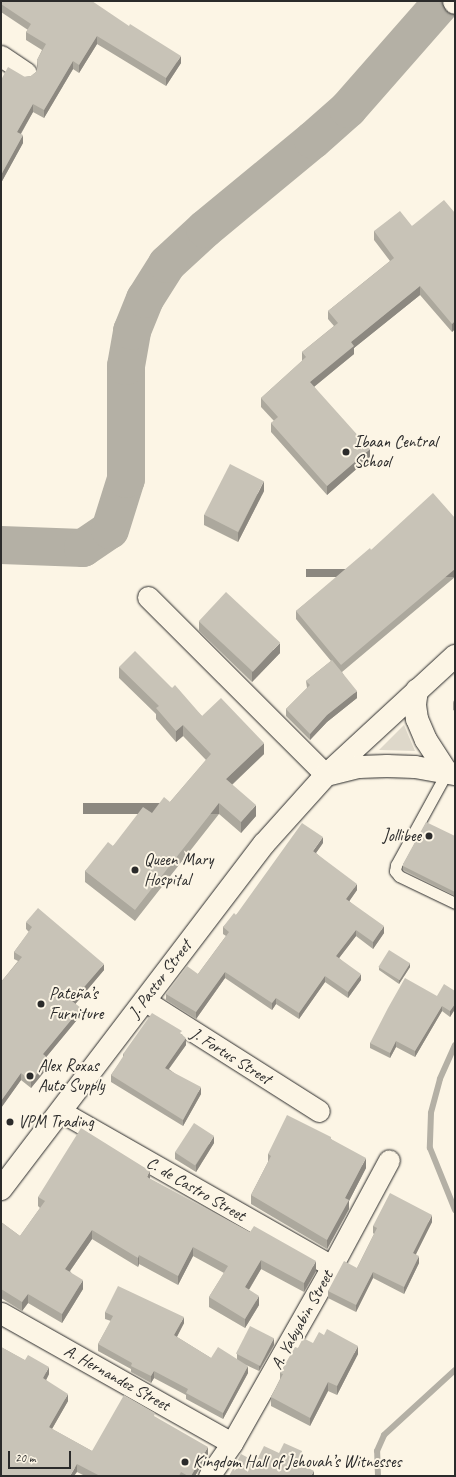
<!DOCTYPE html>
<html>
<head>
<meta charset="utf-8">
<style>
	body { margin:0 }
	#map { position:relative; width:456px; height:1477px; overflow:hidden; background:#fcf5e5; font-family:Caveat,sans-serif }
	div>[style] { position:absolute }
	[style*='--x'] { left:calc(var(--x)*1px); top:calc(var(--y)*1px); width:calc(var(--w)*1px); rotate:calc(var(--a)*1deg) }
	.green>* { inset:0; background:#ded8ca }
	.stream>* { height:6px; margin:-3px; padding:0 3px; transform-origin:3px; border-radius:3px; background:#b4b0a5 }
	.river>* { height:38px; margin:-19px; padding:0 19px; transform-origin:19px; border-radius:19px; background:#b4b0a5 }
	.roads { filter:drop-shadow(0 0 1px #2b2b2b) drop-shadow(0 0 1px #2b2b2b) }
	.service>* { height:11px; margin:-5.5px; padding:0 5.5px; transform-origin:5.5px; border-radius:5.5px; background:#fcf5e5 }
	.minor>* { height:21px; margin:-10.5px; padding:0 10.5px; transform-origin:10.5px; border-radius:10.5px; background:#fcf5e5 }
	.tertiary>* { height:22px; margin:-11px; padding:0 11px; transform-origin:11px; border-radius:11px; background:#fcf5e5 }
	.secondary>* { height:22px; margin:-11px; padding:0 11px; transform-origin:11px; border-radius:11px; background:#fcf5e5 }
	.primary>* { height:22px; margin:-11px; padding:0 11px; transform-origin:11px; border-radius:11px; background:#fcf5e5 }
	.wall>* { inset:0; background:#aca89d }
	.shaded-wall>* { inset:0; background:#8c8880; transform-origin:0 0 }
	.building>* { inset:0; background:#c8c3b7; transform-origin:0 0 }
	.dots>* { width:11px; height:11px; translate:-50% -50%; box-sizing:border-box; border:2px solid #fcf5e5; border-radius:50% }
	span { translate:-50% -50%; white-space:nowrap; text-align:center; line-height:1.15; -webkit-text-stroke:4px #fcf5e5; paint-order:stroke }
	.poi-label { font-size:17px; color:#2b2b2b }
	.left { translate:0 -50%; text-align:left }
	.right { translate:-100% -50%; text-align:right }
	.street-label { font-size:17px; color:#2b2b2b }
	.frame { position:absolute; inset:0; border:2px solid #2b2b2b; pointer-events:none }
	.scale { position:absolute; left:8px; top:1451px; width:63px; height:18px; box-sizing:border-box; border:2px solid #2b2b2b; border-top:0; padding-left:5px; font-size:12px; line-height:14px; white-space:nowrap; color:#2b2b2b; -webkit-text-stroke:3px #fcf5e5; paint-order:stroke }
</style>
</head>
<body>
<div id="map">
	<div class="green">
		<i style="clip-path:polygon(404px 725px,415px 751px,379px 750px)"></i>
	</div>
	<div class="stream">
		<i style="--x:455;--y:1045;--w:37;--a:114"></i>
		<i style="--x:440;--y:1079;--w:35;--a:105"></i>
		<i style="--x:431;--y:1113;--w:35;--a:92"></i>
		<i style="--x:430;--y:1148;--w:67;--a:68"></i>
		<i style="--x:378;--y:1476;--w:25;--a:-92"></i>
		<i style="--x:377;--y:1451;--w:17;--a:-66"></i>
		<i style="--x:384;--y:1435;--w:96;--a:-42.5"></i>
	</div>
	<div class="river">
		<i style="--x:1;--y:545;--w:82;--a:2.1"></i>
		<i style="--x:83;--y:548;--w:32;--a:-34"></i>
		<i style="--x:110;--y:530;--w:53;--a:-72.6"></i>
		<i style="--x:126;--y:479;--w:113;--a:-90"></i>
		<i style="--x:126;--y:366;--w:36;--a:-80"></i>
		<i style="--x:132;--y:331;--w:35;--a:-68"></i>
		<i style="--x:145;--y:299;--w:41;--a:-57.8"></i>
		<i style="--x:167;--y:264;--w:52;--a:-42.6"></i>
		<i style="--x:205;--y:229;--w:140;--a:-39.5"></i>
		<i style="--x:313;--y:140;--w:47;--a:-41.5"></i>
		<i style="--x:348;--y:109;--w:144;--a:-48.7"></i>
	</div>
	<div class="roads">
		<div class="service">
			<i style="--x:447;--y:772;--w:106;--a:118.7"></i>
			<i style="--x:396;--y:865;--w:6;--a:99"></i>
			<i style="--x:395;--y:871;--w:6;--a:51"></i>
			<i style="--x:399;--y:876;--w:62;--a:25.7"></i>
		</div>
		<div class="minor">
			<i style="--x:1;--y:56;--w:30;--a:34"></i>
			<i style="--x:148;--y:597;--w:252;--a:45"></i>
			<i style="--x:144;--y:1000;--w:207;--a:32.4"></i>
			<i style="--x:60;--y:1111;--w:313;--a:29.7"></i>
			<i style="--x:1;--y:1313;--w:265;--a:29.4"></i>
			<i style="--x:209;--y:1476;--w:40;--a:-55.1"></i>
			<i style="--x:232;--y:1443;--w:203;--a:-60.5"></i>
			<i style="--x:332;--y:1266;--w:120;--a:-61.7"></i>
		</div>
		<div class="tertiary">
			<i style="--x:454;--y:1;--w:2;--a:63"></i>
		</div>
		<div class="secondary">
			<i style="--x:326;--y:775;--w:176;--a:-42.7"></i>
		</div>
		<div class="primary">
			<i style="--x:417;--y:690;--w:15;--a:98"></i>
			<i style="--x:415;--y:705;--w:14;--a:82"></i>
			<i style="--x:417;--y:719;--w:23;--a:67"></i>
			<i style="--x:426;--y:740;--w:38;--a:57"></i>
			<i style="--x:1;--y:1189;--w:434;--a:-52.7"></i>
			<i style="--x:264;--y:844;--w:93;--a:-48.1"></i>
			<i style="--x:326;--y:775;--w:34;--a:-14"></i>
			<i style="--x:359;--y:767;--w:28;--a:-2"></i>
			<i style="--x:387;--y:766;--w:28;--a:2"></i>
			<i style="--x:415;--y:767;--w:41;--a:9.9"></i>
		</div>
	</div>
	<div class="wall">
		<i style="clip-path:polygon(1px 1px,181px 63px,166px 86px,97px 44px,79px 73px,73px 69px,44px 118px,33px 112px,21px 134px,23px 143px,1px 183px,1px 80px,31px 76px,36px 72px,37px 69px,37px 60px,42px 50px,26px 40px,26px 32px,28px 30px,1px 12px)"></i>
		<i style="clip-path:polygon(455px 213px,455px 329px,452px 332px,420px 295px,354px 348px,354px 354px,314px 387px,370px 457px,327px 495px,271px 432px,271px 423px,274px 421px,261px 407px,261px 398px,302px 361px,302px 352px,334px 326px,328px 319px,328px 311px,390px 261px,374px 240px,374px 231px,412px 226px)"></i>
		<i style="clip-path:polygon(264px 491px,238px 542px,204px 525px,204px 515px)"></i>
		<i style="clip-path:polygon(455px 518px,455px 577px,342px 672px,357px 698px,327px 722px,310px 740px,286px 716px,286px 709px,307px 688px,306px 681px,331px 661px,296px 619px,296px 611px,371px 550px)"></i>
		<i style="clip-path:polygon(199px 621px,280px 653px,252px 682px,199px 631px)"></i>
		<i style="clip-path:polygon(119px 667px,172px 688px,202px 716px,264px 754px,232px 785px,256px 816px,241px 833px,219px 814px,135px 921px,85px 882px,85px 871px,113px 846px,152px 813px,170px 802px,206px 760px,183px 736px,176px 742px,156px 719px,156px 714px,119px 678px)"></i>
		<i style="clip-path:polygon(455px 699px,455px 711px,453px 710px,453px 702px)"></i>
		<i style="clip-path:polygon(455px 836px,455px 896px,403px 870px,403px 864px)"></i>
		<i style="clip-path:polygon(323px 843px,316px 853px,357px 890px,349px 901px,384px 933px,373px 949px,356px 936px,339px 958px,361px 980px,348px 998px,325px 982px,299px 1019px,276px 1004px,272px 1010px,225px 978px,196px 1019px,166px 1000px,166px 994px,198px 974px,226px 936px,223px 934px,223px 927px,236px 915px)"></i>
		<i style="clip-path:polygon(26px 922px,104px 970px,75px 1004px,81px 1015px,46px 1057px,49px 1066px,31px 1088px,21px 1080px,1px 1108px,1px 982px,18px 961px,14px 959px,14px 952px,29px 932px,26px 929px)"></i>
		<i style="clip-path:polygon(379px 967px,410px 967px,399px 984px,379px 970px)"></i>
		<i style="clip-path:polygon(455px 991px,455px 1009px,450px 1017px,442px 1011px,415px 1057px,396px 1047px,390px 1058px,370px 1048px,370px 1043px,437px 996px)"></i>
		<i style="clip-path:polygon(182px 1034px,186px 1045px,169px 1069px,201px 1094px,183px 1126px,111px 1082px,111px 1075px,123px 1058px,123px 1054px)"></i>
		<i style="clip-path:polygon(331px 1139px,366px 1168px,349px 1201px,349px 1209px,327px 1249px,251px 1204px,251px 1195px,268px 1162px,268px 1154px)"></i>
		<i style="clip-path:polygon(214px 1143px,196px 1172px,175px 1159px,175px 1152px)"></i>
		<i style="clip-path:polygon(150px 1179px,316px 1271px,304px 1292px,261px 1269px,249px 1290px,259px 1305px,245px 1328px,209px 1307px,209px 1297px,224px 1273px,193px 1256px,178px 1285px,139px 1264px,138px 1267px,92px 1239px,70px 1271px,83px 1289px,62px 1323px,28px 1303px,22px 1311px,1px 1298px,1px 1222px,20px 1236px,40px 1208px,38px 1206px,38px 1197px)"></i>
		<i style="clip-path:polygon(432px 1222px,416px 1254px,419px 1263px,404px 1294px,373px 1278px,356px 1312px,328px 1298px,328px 1291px,357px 1268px,374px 1234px,373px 1233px,373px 1226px)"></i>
		<i style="clip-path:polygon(105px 1312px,184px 1323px,177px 1337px,211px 1358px,237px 1359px,237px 1354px,274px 1345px,259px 1371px,246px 1365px,248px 1373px,223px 1419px,186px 1399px,186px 1395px,154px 1378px,151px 1383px,131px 1372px,131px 1369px,98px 1351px,98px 1344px,111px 1321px,105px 1319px)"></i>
		<i style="clip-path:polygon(313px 1343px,358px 1354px,337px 1395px,328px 1391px,310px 1426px,271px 1406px,271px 1397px,280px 1379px,280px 1373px,298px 1348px)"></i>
		<i style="clip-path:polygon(1px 1347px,49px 1374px,46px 1380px,68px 1401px,52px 1429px,92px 1451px,155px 1417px,208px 1454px,195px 1476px,85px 1476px,77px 1472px)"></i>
	</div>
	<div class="shaded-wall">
		<i style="clip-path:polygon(97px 36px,97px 44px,79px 73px,79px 65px)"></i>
		<i style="clip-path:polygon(181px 56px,181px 63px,166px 86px,166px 78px)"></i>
		<i style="clip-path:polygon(73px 61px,73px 69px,44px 118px,44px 110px)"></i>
		<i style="clip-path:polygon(33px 104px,33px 112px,17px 140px,17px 132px)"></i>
		<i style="clip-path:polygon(23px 135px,23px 143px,1px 183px,1px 175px)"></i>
		<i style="clip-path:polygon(420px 286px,420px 295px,354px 348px,354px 354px,310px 390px,310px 382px,351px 342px)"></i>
		<i style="clip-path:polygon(455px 321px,455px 329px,452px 332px,452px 324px)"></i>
		<i style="clip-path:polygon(370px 449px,370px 457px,327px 495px,327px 486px)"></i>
		<i style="clip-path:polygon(264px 481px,264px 491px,238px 542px,238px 533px)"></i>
		<i style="left:455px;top:569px;width:8px;height:149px;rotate:90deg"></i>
		<i style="clip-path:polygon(280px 643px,280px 653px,252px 682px,252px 672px)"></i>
		<i style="clip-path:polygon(357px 691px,357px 698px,327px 722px,310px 740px,310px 734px,327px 715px)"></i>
		<i style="clip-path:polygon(183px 725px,183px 736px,176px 742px,176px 731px)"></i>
		<i style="clip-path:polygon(264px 743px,264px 754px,226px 790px,226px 779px)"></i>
		<i style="left:219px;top:803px;width:11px;height:136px;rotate:90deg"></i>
		<i style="clip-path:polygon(256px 805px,256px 816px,241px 833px,241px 822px)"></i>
		<i style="clip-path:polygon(323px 837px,323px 843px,313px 857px,313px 851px)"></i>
		<i style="clip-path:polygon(357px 884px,357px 890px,346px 906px,346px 899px)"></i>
		<i style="clip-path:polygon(384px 926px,384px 933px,373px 949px,373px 942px)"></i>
		<i style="clip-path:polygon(356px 930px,356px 936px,336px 962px,336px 956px)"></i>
		<i style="clip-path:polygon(410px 963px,410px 967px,399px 984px,399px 980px)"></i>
		<i style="clip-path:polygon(104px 964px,104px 970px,72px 1008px,72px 1001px)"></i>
		<i style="clip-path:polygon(225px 972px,225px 978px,196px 1019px,196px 1012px)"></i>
		<i style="clip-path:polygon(361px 974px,361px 980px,348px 998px,348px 992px)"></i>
		<i style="clip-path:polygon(325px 976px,325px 982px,299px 1019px,299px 1013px)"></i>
		<i style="clip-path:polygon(276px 998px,276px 1004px,272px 1010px,272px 1003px)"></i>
		<i style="clip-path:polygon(455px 1004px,455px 1009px,450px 1017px,450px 1011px)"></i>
		<i style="clip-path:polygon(442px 1006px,442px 1011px,415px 1057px,415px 1051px)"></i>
		<i style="clip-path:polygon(81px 1008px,81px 1015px,43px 1061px,43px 1054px)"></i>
		<i style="clip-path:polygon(186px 1038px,186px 1045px,165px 1074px,165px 1068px)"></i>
		<i style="clip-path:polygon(396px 1041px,396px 1047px,390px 1058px,390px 1053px)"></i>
		<i style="clip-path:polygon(49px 1059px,49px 1066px,31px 1088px,31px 1081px)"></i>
		<i style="clip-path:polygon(21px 1073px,21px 1080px,1px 1108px,1px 1101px)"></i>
		<i style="clip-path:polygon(201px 1087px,201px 1094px,183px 1126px,183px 1120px)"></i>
		<i style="clip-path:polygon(214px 1136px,214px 1143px,196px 1172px,196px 1165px)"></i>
		<i style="clip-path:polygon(366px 1158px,366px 1168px,349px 1201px,349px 1209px,327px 1249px,327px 1240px,345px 1198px)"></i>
		<i style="clip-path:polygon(150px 1171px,150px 1180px,147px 1177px)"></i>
		<i style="clip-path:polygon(432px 1215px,432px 1222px,413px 1260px,413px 1253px)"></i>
		<i style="clip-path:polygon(92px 1230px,92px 1239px,65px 1278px,65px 1269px)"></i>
		<i style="clip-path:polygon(193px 1247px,193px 1256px,178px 1285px,178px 1276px)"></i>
		<i style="clip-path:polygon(139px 1255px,139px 1264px,138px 1267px,138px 1258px)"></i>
		<i style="clip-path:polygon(419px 1256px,419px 1263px,404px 1294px,404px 1287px)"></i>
		<i style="clip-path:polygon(261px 1260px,261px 1269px,245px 1296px,245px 1287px)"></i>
		<i style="clip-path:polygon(316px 1261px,316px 1271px,304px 1292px,304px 1283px)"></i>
		<i style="clip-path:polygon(373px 1272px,373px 1278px,356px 1312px,356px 1305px)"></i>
		<i style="clip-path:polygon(83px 1280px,83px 1289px,62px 1323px,62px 1314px)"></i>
		<i style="clip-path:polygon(28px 1294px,28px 1303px,22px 1311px,22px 1302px)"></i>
		<i style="clip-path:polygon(259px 1296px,259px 1305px,245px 1328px,245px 1319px)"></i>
		<i style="clip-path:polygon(184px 1317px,184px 1323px,174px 1342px,174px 1335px)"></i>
		<i style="clip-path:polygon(274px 1338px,274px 1345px,259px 1371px,259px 1364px)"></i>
		<i style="clip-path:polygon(358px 1346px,358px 1354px,337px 1395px,337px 1386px)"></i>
		<i style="clip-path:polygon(248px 1366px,248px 1373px,223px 1419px,223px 1413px)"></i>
		<i style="clip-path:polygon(49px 1367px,49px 1374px,43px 1386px,43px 1378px)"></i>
		<i style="clip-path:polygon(154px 1371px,154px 1378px,151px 1383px,151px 1376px)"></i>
		<i style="clip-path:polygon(328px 1382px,328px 1391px,310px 1426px,310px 1418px)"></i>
		<i style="clip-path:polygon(68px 1394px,68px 1401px,49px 1434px,49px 1427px)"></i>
		<i style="clip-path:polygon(208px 1447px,208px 1454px,195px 1476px,191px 1476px)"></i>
		<i style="clip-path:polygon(302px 1451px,302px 1459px,297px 1469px,297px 1462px)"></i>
		<i style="clip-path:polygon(77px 1464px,77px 1472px,74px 1476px,70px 1476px)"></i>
		<i style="clip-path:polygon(314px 1471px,314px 1476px,311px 1476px)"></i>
	</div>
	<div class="building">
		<i style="clip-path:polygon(1px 1px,92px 1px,129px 26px,130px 24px,181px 56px,166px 78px,97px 36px,79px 65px,73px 61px,44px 110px,33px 104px,17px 132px,23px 135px,1px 175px,1px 80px,8px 67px,25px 77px,31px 76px,36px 72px,38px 66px,37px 60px,46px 44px,26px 32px,31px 24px,1px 4px)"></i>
		<i style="clip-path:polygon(444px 200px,455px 213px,455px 321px,452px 324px,420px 286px,351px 342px,354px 346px,310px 382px,370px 449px,327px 486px,271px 423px,278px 417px,261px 398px,306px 357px,302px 352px,338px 323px,328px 311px,394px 258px,374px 231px,400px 211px,412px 226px)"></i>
		<i style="left:230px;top:464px;width:38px;height:57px;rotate:27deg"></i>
		<i style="clip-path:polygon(433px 493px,455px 518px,455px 569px,341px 665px,296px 611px,370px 548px,371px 550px)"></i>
		<i style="left:226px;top:592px;width:74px;height:40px;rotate:43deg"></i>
		<i style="clip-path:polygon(135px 651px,172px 688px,175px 685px,202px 716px,221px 698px,264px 743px,226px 779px,256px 805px,241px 822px,219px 803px,135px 910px,85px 871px,108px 842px,113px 846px,143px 807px,152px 813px,164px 797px,170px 802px,211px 754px,183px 725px,176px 731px,156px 708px,159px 706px,119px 667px)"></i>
		<i style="clip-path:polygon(332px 660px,357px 691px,327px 715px,310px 734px,286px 709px,310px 685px,306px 681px)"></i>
		<i style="clip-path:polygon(455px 699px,455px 703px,453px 702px)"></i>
		<i style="clip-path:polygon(426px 822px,455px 836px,455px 892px,403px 866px,403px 864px)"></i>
		<i style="clip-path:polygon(302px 823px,323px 837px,313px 851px,357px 884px,346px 899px,384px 926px,373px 942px,356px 930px,336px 956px,361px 974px,348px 992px,325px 976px,299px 1013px,276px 998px,272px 1003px,225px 972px,196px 1012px,166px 994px,187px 966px,198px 974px,229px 932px,223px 927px,234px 913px,236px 915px)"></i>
		<i style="clip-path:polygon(38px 908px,104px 964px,72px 1001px,81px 1008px,43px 1054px,49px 1059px,31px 1081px,21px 1073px,1px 1101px,1px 982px,22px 957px,14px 952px,32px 927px,26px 922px)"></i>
		<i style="left:389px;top:950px;width:25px;height:20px;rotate:32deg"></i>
		<i style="clip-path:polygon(405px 978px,437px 996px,444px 984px,455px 991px,455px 1004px,450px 1011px,442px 1006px,415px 1051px,396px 1041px,390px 1053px,370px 1043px,388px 1008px)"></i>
		<i style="clip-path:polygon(152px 1013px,182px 1031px,180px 1033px,186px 1038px,165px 1068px,201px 1087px,183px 1120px,111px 1075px,124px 1055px,123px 1054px)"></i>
		<i style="clip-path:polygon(287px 1115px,331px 1137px,331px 1139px,366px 1158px,345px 1198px,349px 1200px,327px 1240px,251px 1195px,271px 1156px,268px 1154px)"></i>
		<i style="left:194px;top:1123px;width:24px;height:35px;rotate:33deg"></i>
		<i style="clip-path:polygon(81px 1128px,150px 1171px,147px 1177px,250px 1232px,254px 1226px,316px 1261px,304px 1283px,261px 1260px,245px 1287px,259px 1296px,245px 1319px,209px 1297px,228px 1266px,193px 1247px,178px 1276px,139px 1255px,138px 1258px,92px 1230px,65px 1269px,83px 1280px,62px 1314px,28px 1294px,22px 1302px,1px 1289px,1px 1222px,20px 1236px,45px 1201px,38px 1197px)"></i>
		<i style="clip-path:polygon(390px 1193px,432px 1215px,413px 1253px,419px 1256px,404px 1287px,373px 1272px,356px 1305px,328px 1291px,344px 1261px,357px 1268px,377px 1228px,373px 1226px)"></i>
		<i style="clip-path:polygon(118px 1286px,184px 1317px,174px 1335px,211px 1358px,218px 1347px,248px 1366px,223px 1413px,186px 1393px,188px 1389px,154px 1371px,151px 1376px,131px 1366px,132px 1363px,98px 1344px,113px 1316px,105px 1312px)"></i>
		<i style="left:250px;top:1326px;width:27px;height:31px;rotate:27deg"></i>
		<i style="clip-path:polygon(327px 1329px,358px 1346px,337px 1386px,328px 1382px,310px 1418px,271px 1397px,283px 1374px,280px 1373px,295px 1347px,298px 1348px,303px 1338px,313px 1343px,319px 1332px,324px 1335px)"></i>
		<i style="clip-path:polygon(1px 1347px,25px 1360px,28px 1355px,49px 1367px,43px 1378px,68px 1394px,49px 1427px,92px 1451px,124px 1395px,155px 1413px,154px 1416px,208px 1447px,191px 1476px,188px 1476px,181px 1472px,179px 1476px,125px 1476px,123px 1475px,123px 1476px,100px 1476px,77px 1464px,70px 1476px,1px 1476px)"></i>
		<i style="clip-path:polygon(284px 1443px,302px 1451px,297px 1462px,314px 1471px,311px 1476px,229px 1476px,241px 1454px,256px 1462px,264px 1446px,279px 1453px)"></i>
	</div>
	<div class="dots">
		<i style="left:346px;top:452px;background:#2b2b2b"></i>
		<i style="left:429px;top:836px;background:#2b2b2b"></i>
		<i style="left:135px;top:870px;background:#2b2b2b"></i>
		<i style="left:41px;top:1004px;background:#2b2b2b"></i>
		<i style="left:30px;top:1076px;background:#2b2b2b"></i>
		<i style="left:10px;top:1122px;background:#2b2b2b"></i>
		<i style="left:185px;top:1462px;background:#2b2b2b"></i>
	</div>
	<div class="poi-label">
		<span class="left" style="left:354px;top:452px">Ibaan Central<br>School</span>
		<span class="right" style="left:421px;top:836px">Jollibee</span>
		<span class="left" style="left:144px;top:870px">Queen Mary<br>Hospital</span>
		<span class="left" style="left:49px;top:1004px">Pateña’s<br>Furniture</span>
		<span class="left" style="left:38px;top:1076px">Alex Roxas<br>Auto Supply</span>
		<span class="left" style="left:18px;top:1122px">VPM Trading</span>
		<span class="left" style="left:193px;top:1462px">Kingdom Hall of Jehovah’s Witnesses</span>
	</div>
	<div class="street-label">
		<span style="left:160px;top:979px;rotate:-53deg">J. Pastor Street</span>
		<span style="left:231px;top:1056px;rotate:32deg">J. Fortus Street</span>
		<span style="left:196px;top:1189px;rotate:30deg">C. de Castro Street</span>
		<span style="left:302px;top:1320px;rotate:-61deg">A. Yabyabin Street</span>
		<span style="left:117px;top:1378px;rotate:29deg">A. Hernandez Street</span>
	</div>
	<div class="frame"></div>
	<div class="scale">20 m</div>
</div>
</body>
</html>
